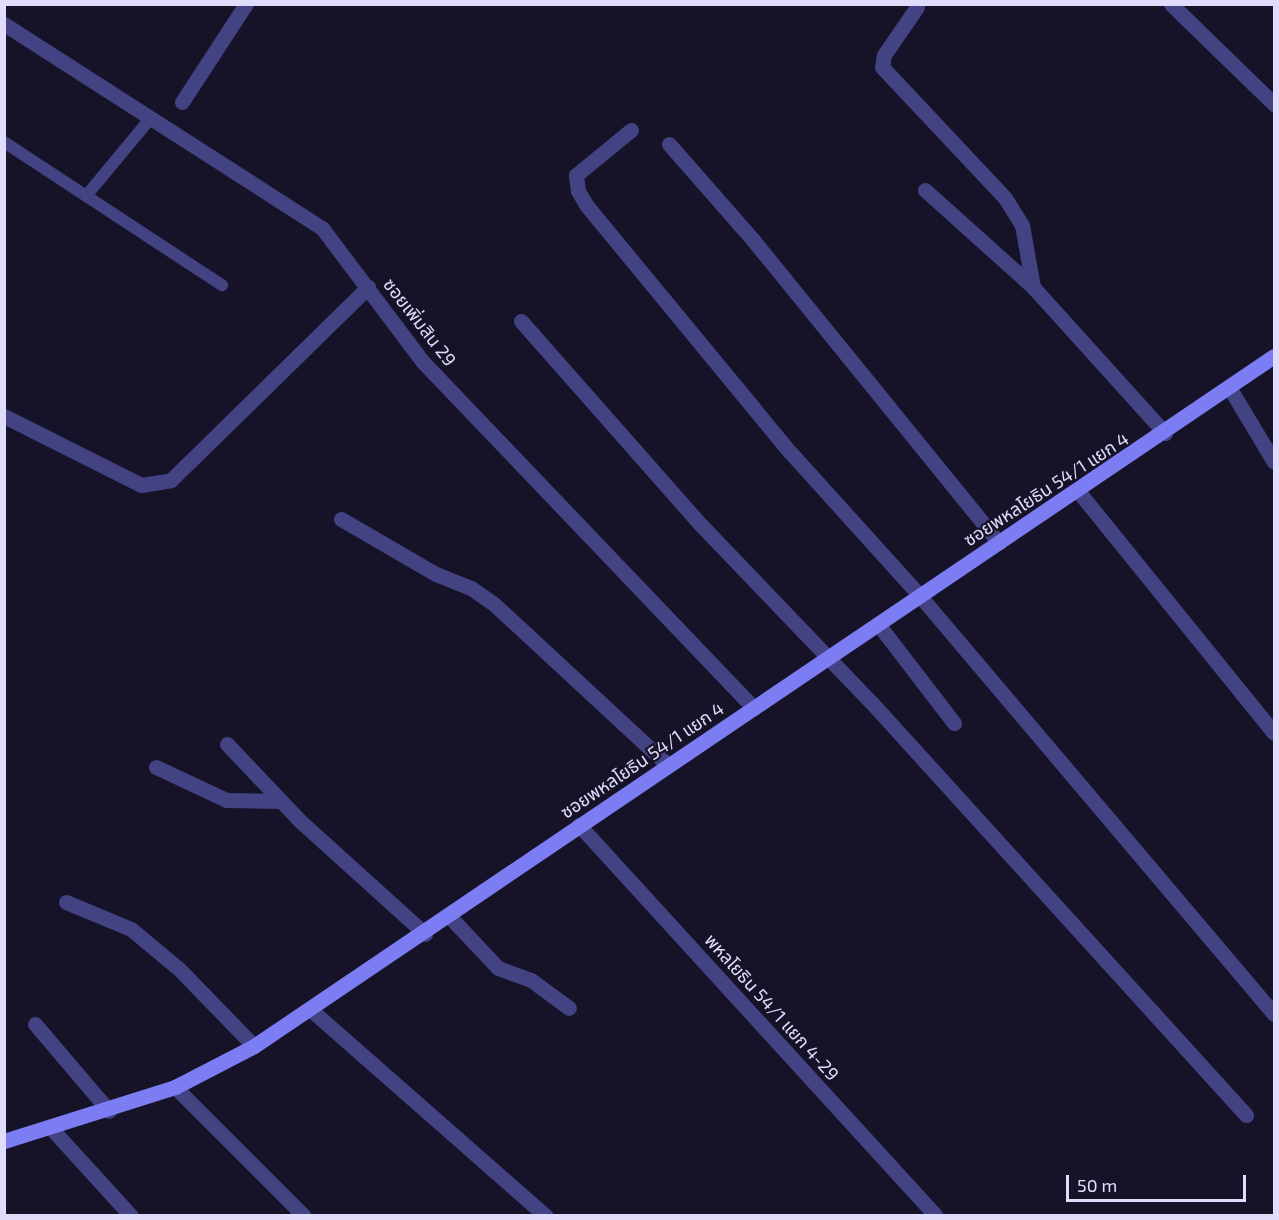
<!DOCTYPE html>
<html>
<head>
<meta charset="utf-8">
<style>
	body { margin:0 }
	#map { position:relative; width:1279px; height:1220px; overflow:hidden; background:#161328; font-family:"Exo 2","Noto Sans Thai",sans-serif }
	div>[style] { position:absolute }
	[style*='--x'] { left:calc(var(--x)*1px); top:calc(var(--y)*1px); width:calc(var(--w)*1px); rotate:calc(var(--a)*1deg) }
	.lane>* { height:12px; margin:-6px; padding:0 6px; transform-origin:6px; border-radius:6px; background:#434282 }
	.street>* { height:15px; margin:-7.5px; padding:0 7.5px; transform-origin:7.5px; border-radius:7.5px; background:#434282 }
	.secondary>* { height:15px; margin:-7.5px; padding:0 7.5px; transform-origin:7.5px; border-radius:7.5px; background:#7d7df3 }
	span { translate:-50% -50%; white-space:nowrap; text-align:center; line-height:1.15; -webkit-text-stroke:4.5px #161328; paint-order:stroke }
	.street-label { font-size:18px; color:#e0ddfc }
	.frame { position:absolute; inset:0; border:6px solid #e0ddfc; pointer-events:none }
	.scale { position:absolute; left:1066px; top:1175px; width:180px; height:27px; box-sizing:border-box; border:3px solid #e0ddfc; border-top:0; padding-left:8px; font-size:18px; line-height:21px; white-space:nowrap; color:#e0ddfc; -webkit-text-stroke:4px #161328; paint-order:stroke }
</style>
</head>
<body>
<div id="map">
	<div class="lane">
		<i style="--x:4;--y:142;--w:261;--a:33.3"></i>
		<i style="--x:86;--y:196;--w:100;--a:-50.3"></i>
	</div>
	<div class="street">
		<i style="--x:1171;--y:4;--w:144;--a:44.2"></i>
		<i style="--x:917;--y:7;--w:58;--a:124.5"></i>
		<i style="--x:884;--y:55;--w:12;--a:99"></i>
		<i style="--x:882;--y:67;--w:180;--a:46.8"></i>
		<i style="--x:1005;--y:198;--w:32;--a:58"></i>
		<i style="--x:1022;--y:225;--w:63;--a:79.9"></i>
		<i style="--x:4;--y:24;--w:378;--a:32.7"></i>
		<i style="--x:322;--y:228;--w:168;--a:53"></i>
		<i style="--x:423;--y:362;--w:479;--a:46.3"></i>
		<i style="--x:182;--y:102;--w:117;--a:-56.9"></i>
		<i style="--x:631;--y:130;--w:71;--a:140.7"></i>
		<i style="--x:576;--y:175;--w:16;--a:83"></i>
		<i style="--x:578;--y:191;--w:17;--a:59"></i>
		<i style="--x:587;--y:206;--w:319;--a:50.5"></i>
		<i style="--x:790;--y:452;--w:194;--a:47.9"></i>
		<i style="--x:920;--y:596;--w:548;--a:49.74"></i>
		<i style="--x:669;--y:144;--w:128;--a:48.8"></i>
		<i style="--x:753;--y:240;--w:390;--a:50.9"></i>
		<i style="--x:925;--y:190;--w:145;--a:41.9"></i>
		<i style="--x:1033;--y:287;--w:197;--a:47.9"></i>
		<i style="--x:521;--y:321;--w:273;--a:48.6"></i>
		<i style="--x:702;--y:526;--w:244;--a:46.2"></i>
		<i style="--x:871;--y:702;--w:558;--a:47.76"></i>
		<i style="--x:1229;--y:387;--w:87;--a:59"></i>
		<i style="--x:4;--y:416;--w:153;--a:26.7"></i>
		<i style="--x:141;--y:485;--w:30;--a:-9"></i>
		<i style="--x:171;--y:480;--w:276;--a:-44.4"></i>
		<i style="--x:1078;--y:491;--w:311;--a:51"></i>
		<i style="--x:341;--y:519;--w:110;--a:30.1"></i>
		<i style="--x:436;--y:574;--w:38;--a:22"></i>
		<i style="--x:471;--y:588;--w:29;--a:35"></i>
		<i style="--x:495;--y:605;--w:236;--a:42.8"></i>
		<i style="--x:878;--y:624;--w:125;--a:52.5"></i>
		<i style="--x:227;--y:744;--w:105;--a:46.5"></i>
		<i style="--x:299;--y:820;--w:170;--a:42.1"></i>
		<i style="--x:156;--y:767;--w:77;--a:25.2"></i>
		<i style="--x:226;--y:800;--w:55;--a:1"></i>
		<i style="--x:579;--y:825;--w:529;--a:47.6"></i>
		<i style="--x:66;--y:902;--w:70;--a:22.6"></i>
		<i style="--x:131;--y:929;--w:62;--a:39.8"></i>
		<i style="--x:179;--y:969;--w:107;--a:45.8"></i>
		<i style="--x:449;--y:916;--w:71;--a:46.7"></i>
		<i style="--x:498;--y:968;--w:35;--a:20"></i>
		<i style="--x:531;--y:980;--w:47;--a:36.4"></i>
		<i style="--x:310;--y:1009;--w:314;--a:41.3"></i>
		<i style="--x:35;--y:1024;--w:114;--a:49.6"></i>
		<i style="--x:175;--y:1087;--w:182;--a:45"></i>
		<i style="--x:51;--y:1128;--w:119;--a:47.7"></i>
	</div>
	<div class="secondary">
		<i style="--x:4;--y:1141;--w:179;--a:-17.5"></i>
		<i style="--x:175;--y:1087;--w:89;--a:-27.4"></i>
		<i style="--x:254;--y:1046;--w:1231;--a:-34.08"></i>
	</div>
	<div class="street-label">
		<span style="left:420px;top:322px;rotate:52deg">ซอยเพิ่มสิน 29</span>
		<span style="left:1046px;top:489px;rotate:-33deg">ซอยพหลโยธิน 54/1 แยก 4</span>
		<span style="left:642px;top:760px;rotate:-34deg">ซอยพหลโยธิน 54/1 แยก 4</span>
		<span style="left:772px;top:1007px;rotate:48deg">พหลโยธิน 54/1 แยก 4-29</span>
	</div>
	<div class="frame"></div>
	<div class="scale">50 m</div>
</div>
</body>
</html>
